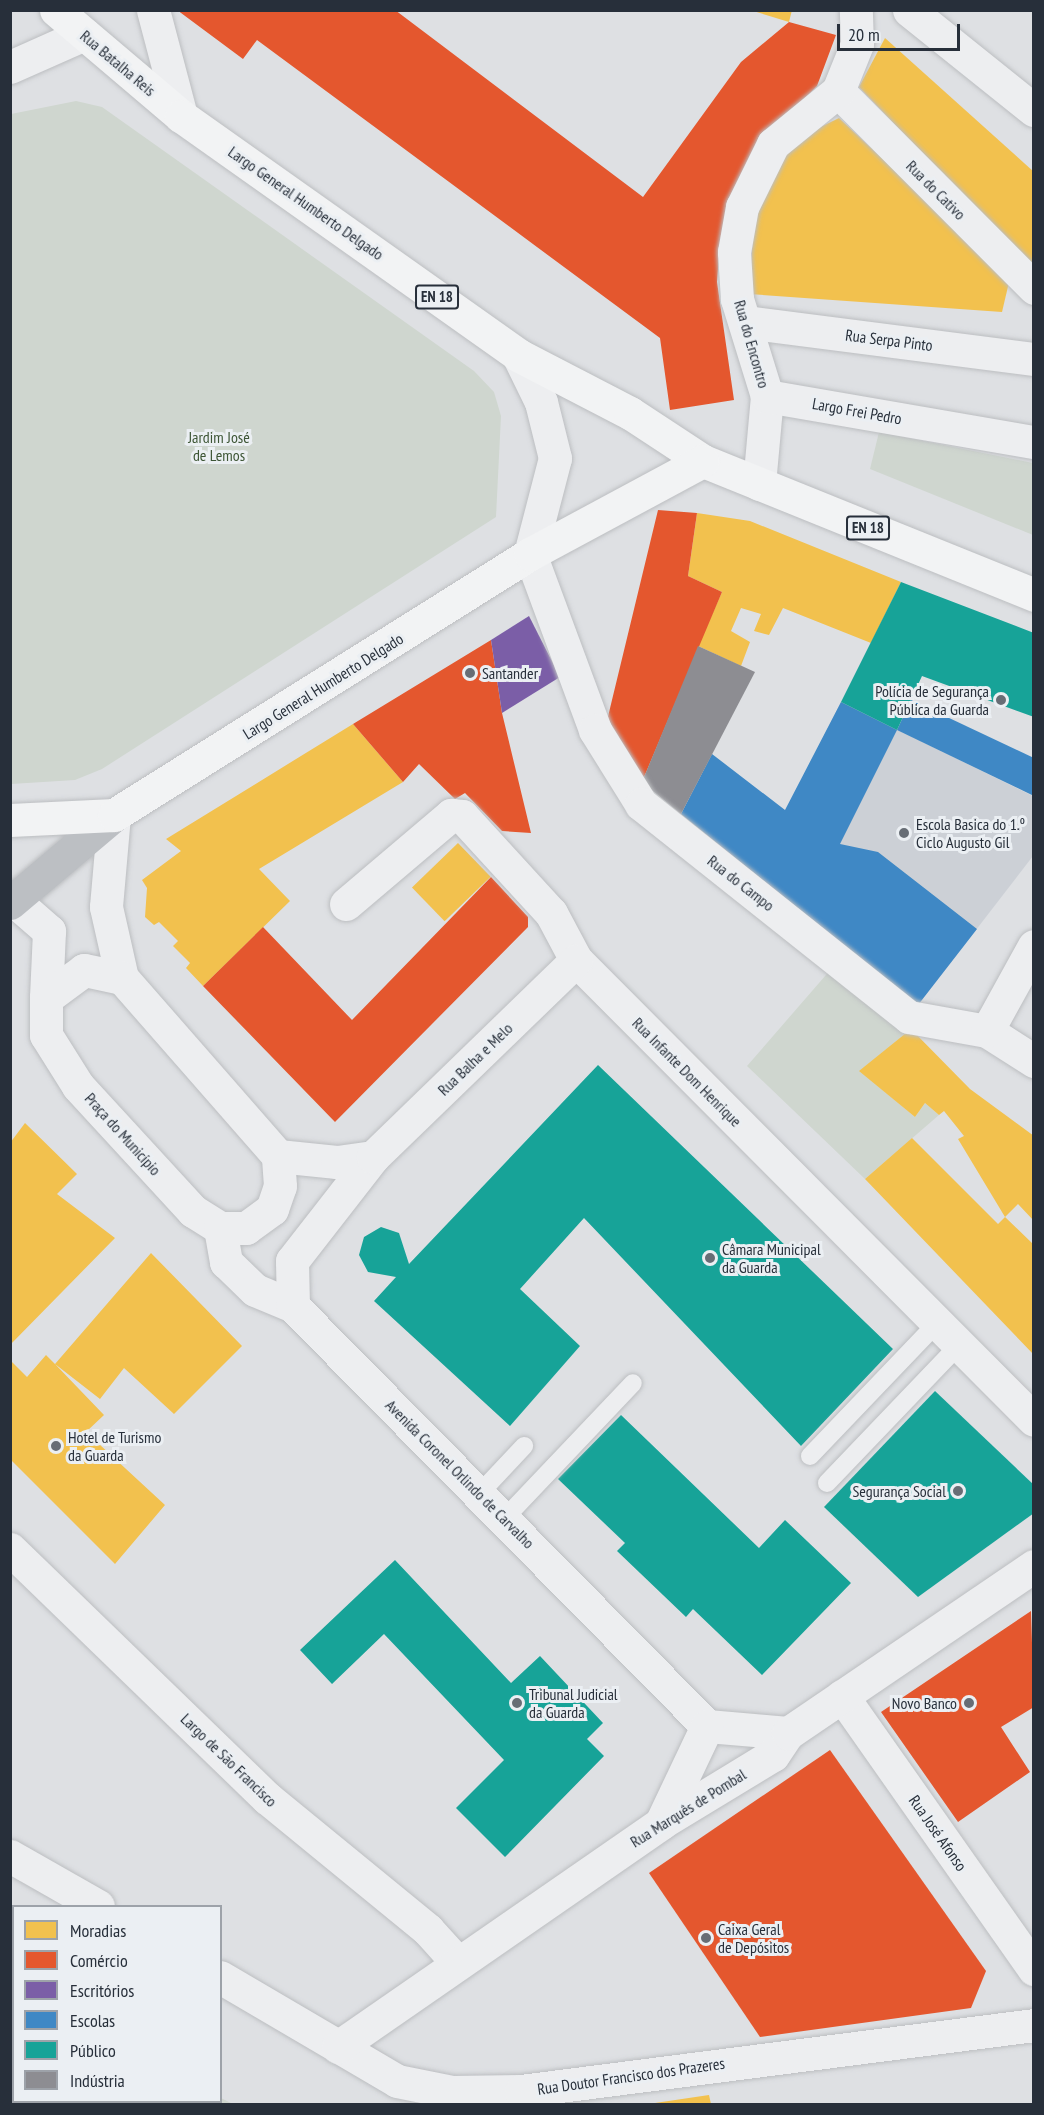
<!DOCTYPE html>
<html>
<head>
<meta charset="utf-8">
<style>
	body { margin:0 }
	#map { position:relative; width:1044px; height:2115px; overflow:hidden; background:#dee0e3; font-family:"PT Sans Narrow",sans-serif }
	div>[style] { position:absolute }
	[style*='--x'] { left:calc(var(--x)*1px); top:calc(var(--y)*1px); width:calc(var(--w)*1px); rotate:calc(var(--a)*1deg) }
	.built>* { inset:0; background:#ccd0d6 }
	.green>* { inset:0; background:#cfd6cf }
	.homes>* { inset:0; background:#f2c14e; transform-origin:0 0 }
	.shops>* { inset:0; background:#e4572e }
	.offices>* { inset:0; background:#7b5ea7 }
	.schools>* { inset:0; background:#3f88c5 }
	.public>* { inset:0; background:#17a398 }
	.industry>* { inset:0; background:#8d8d92 }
	.roads { filter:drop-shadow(0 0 2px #bcbec1) drop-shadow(0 0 2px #bcbec1) }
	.lane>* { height:18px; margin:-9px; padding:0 9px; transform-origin:9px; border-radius:9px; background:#edeef0 }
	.street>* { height:33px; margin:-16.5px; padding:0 16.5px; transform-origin:16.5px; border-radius:16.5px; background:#edeef0 }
	.secondary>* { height:33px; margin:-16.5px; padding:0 16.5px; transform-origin:16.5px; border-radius:16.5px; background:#bcbfc3 }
	.primary>* { height:33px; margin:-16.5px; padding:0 16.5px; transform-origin:16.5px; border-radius:16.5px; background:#f2f3f4 }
	.dots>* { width:16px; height:16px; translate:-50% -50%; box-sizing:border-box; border:3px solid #ebeff3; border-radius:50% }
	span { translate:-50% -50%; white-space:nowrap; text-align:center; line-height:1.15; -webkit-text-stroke:6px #ebeff3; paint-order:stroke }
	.shield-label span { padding:2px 4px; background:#ebeff3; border:2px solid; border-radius:4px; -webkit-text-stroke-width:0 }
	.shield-label { font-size:15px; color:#272f3a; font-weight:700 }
	.street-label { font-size:16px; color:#272f3a }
	.park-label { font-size:16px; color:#3d5535 }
	.poi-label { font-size:16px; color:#272f3a }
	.left { translate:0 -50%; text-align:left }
	.right { translate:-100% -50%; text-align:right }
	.frame { position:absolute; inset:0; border:12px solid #272f3a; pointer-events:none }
	.legend { position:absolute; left:12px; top:1905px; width:210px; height:198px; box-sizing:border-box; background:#ebeff3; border:2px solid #9da2a9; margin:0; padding:8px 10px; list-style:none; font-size:18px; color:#272f3a }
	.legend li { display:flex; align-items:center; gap:12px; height:30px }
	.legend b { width:30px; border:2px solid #9da2a9 }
	.scale { position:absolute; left:837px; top:24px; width:123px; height:27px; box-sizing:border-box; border:3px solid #272f3a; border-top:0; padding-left:8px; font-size:18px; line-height:21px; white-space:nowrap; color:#272f3a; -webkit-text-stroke:4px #ebeff3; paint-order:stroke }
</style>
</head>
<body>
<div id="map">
	<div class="built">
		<i style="clip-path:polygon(841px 702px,1033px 796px,1033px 856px,918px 1005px,754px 874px)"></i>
	</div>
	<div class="green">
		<i style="clip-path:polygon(76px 101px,102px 107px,474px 371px,494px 392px,501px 416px,496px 517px,102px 769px,75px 780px,11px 784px,11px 114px)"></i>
		<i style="clip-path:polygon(879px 432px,1033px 463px,1033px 535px,870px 469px)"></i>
		<i style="clip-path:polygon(832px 968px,911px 1029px,860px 1071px,915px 1117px,925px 1103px,939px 1115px,865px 1179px,747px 1066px)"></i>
		<i style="clip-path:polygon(221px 2098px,233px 2104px,90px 2104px,220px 2102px)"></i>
	</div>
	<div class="homes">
		<i style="clip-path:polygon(750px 10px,792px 10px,789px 22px)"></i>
		<i style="clip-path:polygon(885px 38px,1034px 172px,1034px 270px,859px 87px)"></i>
		<i style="clip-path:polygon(839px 118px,1010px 278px,1002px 312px,749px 294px,756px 194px,784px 145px)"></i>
		<i style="clip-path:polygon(697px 513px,750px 521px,901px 582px,871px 643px,783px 608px,769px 635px,754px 631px,761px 614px,741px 608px,731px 631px,750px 642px,741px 666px,698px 646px,722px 592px,688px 576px)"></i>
		<i style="clip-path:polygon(353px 724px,403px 782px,259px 869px,290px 901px,203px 986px,186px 968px,190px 963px,173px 946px,178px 941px,159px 922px,154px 925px,145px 917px,147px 888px,142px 880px,181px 851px,166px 839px)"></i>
		<i style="left:458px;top:843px;width:47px;height:64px;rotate:46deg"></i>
		<i style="clip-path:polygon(911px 1029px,970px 1089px,1034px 1136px,1034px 1221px,1018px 1204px,1005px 1217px,1034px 1245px,1034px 1355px,865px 1179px,912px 1138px,998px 1224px,1005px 1217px,958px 1139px,964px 1136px,944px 1111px,939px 1115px,925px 1103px,915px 1117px,859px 1071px)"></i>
		<i style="clip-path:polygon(25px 1123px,77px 1174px,57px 1194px,115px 1238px,10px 1345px,10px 1143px)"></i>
		<i style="clip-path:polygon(151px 1253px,242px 1346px,174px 1414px,124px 1368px,100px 1399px,55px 1364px,104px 1415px,86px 1432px,165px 1505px,115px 1564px,10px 1459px,10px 1360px,27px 1377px,46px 1355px,55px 1364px)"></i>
		<i style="clip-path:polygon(10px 2089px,14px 2102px,37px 2104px,10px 2104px)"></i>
		<i style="clip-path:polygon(709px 2095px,711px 2104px,655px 2104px,655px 2103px)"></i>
	</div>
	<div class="shops">
		<i style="clip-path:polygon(177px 10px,395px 10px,643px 197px,741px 62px,789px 22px,836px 35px,817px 86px,770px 133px,720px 243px,717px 282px,734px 400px,670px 410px,660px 338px,257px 40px,243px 59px)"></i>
		<i style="clip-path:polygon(658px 510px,697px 513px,688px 576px,722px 592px,642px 782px,604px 733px)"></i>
		<i style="clip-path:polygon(491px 640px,502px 713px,531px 833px,502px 831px,465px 793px,455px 799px,419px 764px,403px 782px,353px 724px)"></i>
		<i style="clip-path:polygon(491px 877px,528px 917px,528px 927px,335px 1122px,203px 986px,263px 927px,352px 1020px)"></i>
		<i style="clip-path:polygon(1031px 1611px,1034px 1707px,1001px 1727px,1030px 1772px,958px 1822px,881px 1712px)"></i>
		<i style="clip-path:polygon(830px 1750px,986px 1971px,971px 2008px,760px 2037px,649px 1873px)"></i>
	</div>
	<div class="offices">
		<i style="clip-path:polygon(529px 616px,560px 677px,502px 713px,491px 640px)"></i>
	</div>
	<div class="schools">
		<i style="clip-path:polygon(911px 700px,1034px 758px,1034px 796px,897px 730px)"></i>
		<i style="clip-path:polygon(841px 702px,897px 730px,840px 844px,878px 852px,977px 929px,918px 1005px,681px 814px,712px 754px,785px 810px)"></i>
	</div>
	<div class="public">
		<i style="clip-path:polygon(901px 582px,1034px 633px,1034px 717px,922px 676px,897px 730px,841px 702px)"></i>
		<i style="clip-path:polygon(598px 1065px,893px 1349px,801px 1446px,584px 1218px,520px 1289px,580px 1346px,510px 1426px,374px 1301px,396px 1277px,368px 1272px,359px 1255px,364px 1237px,381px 1227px,399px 1233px,409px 1264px)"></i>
		<i style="clip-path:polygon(935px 1391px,1034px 1485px,1034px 1513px,918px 1597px,824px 1507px)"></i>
		<i style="clip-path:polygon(621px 1415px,759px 1548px,785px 1520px,851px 1583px,762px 1675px,693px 1609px,686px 1617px,617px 1551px,625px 1543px,558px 1479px)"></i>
		<i style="clip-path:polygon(395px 1560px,511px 1683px,540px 1656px,603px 1723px,587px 1739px,604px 1756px,505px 1857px,456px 1808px,504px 1760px,384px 1634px,332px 1684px,300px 1650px)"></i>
	</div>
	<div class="industry">
		<i style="clip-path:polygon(698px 646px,755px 672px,681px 814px,642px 782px)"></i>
	</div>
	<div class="roads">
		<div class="lane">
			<i style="--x:810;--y:1456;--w:184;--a:-46.3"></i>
			<i style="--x:827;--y:1483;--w:191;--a:-46.3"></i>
			<i style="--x:479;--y:1494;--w:66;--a:-46.8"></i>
			<i style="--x:504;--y:1519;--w:187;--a:-46.5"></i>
		</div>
		<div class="street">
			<i style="--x:153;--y:10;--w:110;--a:75.2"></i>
			<i style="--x:909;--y:10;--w:160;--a:38.7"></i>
			<i style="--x:10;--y:67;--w:81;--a:-24"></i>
			<i style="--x:838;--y:91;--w:278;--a:45.1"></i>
			<i style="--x:745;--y:322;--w:291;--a:7.3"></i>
			<i style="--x:518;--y:355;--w:52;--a:63.9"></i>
			<i style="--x:541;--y:402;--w:58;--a:76"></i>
			<i style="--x:555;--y:458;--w:99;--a:104.6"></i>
			<i style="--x:530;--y:554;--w:188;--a:69.7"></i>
			<i style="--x:595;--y:730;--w:87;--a:58.1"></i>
			<i style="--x:641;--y:804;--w:342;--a:38.5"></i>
			<i style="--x:909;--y:1017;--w:79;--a:10.2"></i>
			<i style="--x:987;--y:1031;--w:56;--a:32.6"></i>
			<i style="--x:767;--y:396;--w:102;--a:-107.2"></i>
			<i style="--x:737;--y:299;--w:47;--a:-93.7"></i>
			<i style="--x:734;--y:252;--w:46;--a:-79.9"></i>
			<i style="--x:742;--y:207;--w:70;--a:-63.8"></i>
			<i style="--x:773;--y:144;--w:84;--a:-39.2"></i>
			<i style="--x:838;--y:91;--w:51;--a:-68"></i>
			<i style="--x:857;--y:44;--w:34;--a:-92"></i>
			<i style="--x:759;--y:484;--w:88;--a:-84.8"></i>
			<i style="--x:767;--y:396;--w:271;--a:9.8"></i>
			<i style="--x:114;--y:815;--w:92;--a:95"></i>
			<i style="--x:106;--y:907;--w:73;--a:77.3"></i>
			<i style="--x:10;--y:897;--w:52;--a:41.1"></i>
			<i style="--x:49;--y:931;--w:67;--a:92.6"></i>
			<i style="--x:46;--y:998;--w:37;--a:90"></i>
			<i style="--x:46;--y:1035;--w:60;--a:57.9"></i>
			<i style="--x:78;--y:1086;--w:170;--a:47.4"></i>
			<i style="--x:193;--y:1211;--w:32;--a:32"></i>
			<i style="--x:220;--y:1228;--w:26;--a:0"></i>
			<i style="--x:246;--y:1228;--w:32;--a:-36"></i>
			<i style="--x:272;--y:1209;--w:24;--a:-71"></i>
			<i style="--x:280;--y:1186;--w:30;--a:-94"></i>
			<i style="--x:278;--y:1156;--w:237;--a:-131.2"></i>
			<i style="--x:122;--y:978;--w:39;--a:-168"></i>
			<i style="--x:84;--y:970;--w:47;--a:143.6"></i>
			<i style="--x:346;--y:904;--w:138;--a:-40.3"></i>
			<i style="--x:451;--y:815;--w:11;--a:5"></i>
			<i style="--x:462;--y:816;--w:132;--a:47.5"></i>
			<i style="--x:551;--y:913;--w:53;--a:62"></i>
			<i style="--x:576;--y:960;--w:649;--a:45.12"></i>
			<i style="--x:987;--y:1031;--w:97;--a:-61.1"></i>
			<i style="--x:278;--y:1156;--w:59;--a:5.8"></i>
			<i style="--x:337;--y:1162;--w:36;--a:-8"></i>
			<i style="--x:220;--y:1228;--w:35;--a:80"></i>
			<i style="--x:226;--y:1262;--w:40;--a:44"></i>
			<i style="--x:255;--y:1290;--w:41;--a:22.8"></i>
			<i style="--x:293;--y:1306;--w:590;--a:45.41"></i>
			<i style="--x:707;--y:1726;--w:81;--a:4.9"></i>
			<i style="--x:293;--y:1306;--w:45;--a:-91.3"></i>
			<i style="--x:292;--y:1261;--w:132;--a:-52.1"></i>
			<i style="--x:373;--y:1157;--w:283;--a:-44.1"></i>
			<i style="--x:10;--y:1549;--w:358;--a:44.1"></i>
			<i style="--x:267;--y:1798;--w:208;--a:39.3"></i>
			<i style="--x:428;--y:1930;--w:43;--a:47.8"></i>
			<i style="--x:842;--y:1696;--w:334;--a:54.9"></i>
			<i style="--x:661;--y:1823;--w:107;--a:-64.6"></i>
			<i style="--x:10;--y:1856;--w:101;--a:29.6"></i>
			<i style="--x:220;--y:1977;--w:205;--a:30.4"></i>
			<i style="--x:397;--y:2081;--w:56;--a:11.3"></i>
			<i style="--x:452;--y:2092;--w:69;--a:-0.8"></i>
			<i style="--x:521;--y:2091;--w:517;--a:-7.33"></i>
			<i style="--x:338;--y:2047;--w:393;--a:-34.7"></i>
			<i style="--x:661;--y:1823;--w:131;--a:-31.3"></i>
			<i style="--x:773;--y:1755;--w:27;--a:-56"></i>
			<i style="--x:788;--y:1733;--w:297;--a:-34.2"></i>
			<i style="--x:68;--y:2104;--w:2;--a:-63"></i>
		</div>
		<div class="secondary">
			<i style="--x:10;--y:903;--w:136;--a:-40.2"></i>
		</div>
		<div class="primary">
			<i style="--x:56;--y:10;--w:164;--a:40.3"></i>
			<i style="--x:181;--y:116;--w:413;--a:35.3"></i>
			<i style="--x:518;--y:355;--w:126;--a:27.4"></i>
			<i style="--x:630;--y:413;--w:87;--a:33.3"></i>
			<i style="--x:703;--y:461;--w:357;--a:22"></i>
			<i style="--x:10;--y:820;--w:104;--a:-2.8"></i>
			<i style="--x:114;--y:815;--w:491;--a:-32.1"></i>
			<i style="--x:530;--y:554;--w:196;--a:-28.3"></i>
		</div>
	</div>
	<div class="dots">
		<i style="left:470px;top:673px;background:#676d75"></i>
		<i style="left:1001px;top:700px;background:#676d75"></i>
		<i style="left:904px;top:833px;background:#676d75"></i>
		<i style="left:710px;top:1258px;background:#676d75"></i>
		<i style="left:56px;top:1446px;background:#676d75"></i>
		<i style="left:958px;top:1491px;background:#676d75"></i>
		<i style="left:517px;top:1703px;background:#676d75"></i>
		<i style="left:969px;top:1703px;background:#676d75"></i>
		<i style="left:706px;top:1938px;background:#676d75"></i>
	</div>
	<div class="shield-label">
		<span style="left:437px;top:297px">EN 18</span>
		<span style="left:868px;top:528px">EN 18</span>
	</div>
	<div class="street-label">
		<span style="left:118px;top:63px;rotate:40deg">Rua Batalha Reis</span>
		<span style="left:936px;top:190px;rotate:45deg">Rua do Cativo</span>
		<span style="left:306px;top:203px;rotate:35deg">Largo General Humberto Delgado</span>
		<span style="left:889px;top:340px;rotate:7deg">Rua Serpa Pinto</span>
		<span style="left:752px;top:344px;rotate:74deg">Rua do Encontro</span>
		<span style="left:857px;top:411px;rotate:10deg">Largo Frei Pedro</span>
		<span style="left:323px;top:686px;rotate:-32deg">Largo General Humberto Delgado</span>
		<span style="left:741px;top:883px;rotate:38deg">Rua do Campo</span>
		<span style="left:475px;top:1059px;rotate:-44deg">Rua Balha e Melo</span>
		<span style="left:687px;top:1072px;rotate:45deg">Rua Infante Dom Henrique</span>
		<span style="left:123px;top:1134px;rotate:48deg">Praça do Município</span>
		<span style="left:460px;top:1474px;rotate:45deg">Avenida Coronel Orlindo de Carvalho</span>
		<span style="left:229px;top:1760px;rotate:44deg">Largo de São Francisco</span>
		<span style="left:688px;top:1808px;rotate:-32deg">Rua Marquês de Pombal</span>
		<span style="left:938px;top:1833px;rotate:55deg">Rua José Afonso</span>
		<span style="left:631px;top:2076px;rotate:-8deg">Rua Doutor Francisco dos Prazeres</span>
	</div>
	<div class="park-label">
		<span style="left:219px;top:446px">Jardim José<br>de Lemos</span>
	</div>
	<div class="poi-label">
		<span class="left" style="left:482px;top:673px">Santander</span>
		<span class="right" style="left:989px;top:700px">Polícia de Segurança<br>Pública da Guarda</span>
		<span class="left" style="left:916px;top:833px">Escola Basica do 1.º<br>Ciclo Augusto Gil</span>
		<span class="left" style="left:722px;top:1258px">Câmara Municipal<br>da Guarda</span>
		<span class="left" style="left:68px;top:1446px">Hotel de Turismo<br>da Guarda</span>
		<span class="right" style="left:946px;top:1491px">Segurança Social</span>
		<span class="left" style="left:529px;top:1703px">Tribunal Judicial<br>da Guarda</span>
		<span class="right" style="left:957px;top:1703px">Novo Banco</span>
		<span class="left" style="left:718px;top:1938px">Caixa Geral<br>de Depósitos</span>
	</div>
	<div class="frame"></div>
	<ul class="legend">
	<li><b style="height:16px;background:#f2c14e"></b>Moradias</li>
	<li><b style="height:16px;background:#e4572e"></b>Comércio</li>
	<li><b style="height:16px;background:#7b5ea7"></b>Escritórios</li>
	<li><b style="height:16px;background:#3f88c5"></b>Escolas</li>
	<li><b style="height:16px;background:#17a398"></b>Público</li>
	<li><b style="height:16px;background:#8d8d92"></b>Indústria</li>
	</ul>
	<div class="scale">20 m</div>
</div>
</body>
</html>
